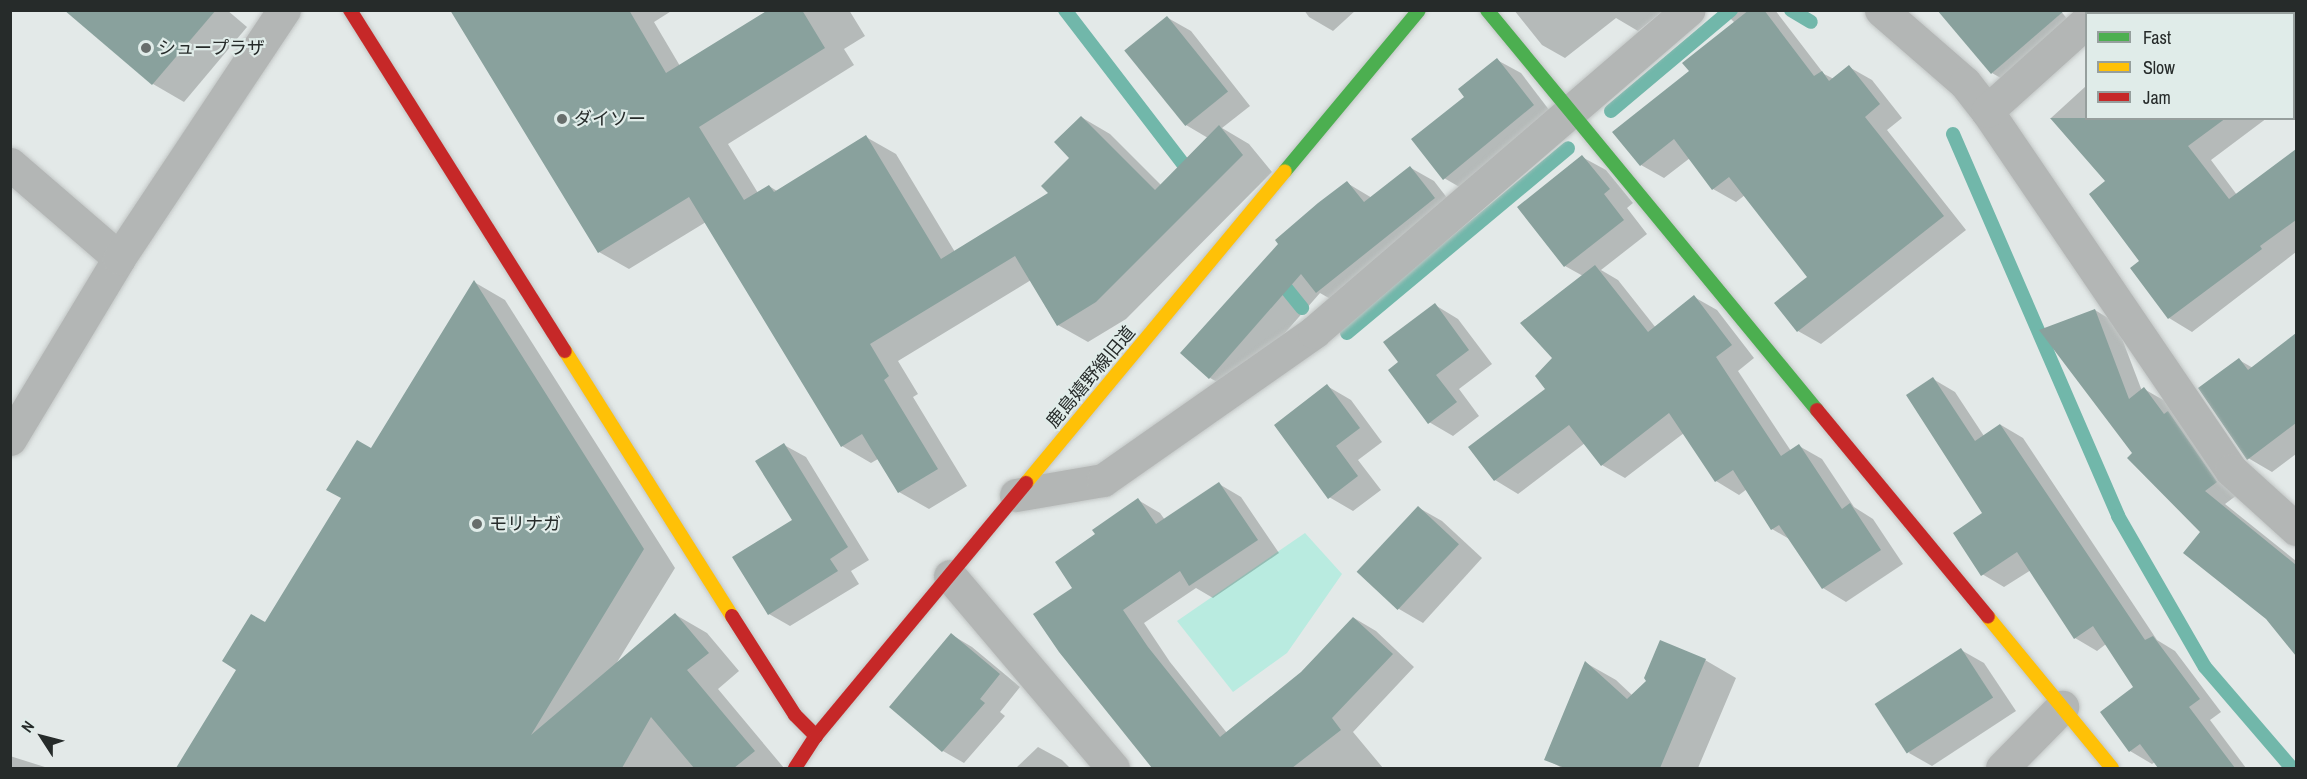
<!DOCTYPE html>
<html>
<head>
<meta charset="utf-8">
<style>
	body { margin:0 }
	#map { position:relative; width:2307px; height:779px; overflow:hidden; background:#e3e9e8; font-family:"Archivo Narrow","Noto Sans JP",sans-serif }
	div>[style] { position:absolute }
	[style*='--x'] { left:calc(var(--x)*1px); top:calc(var(--y)*1px); width:calc(var(--w)*1px); rotate:calc(var(--a)*1deg) }
	.green>* { inset:0; background:#b9ebe0 }
	.shadow>* { inset:0; background:#0003 }
	.stream>* { height:14px; margin:-7px; padding:0 7px; transform-origin:7px; border-radius:7px; background:#71b7aa }
	.building>* { inset:0; background:#89a19d; transform-origin:0 0 }
	.roads { filter:drop-shadow(0 0 2px #c2c6c5) drop-shadow(0 0 2px #c2c6c5) }
	.street>* { height:33px; margin:-16.5px; padding:0 16.5px; transform-origin:16.5px; border-radius:16.5px; background:#b3b6b5 }
	.fast>* { height:14px; margin:-7px; padding:0 7px; transform-origin:7px; border-radius:7px; background:#4caf50 }
	.slow>* { height:14px; margin:-7px; padding:0 7px; transform-origin:7px; border-radius:7px; background:#ffc107 }
	.jam>* { height:14px; margin:-7px; padding:0 7px; transform-origin:7px; border-radius:7px; background:#c62828 }
	.dots>* { width:16px; height:16px; translate:-50% -50%; box-sizing:border-box; border:3px solid #e0ece9; border-radius:50% }
	span { translate:-50% -50%; white-space:nowrap; text-align:center; line-height:1.15; -webkit-text-stroke:4.5px #e0ece9; paint-order:stroke }
	.poi-label { font-size:18px; color:#262b2a }
	.left { translate:0 -50%; text-align:left }
	.street-label { font-size:18px; color:#262b2a }
	.frame { position:absolute; inset:0; border:12px solid #262b2a; pointer-events:none }
	.legend { position:absolute; left:2085px; top:12px; width:210px; height:108px; box-sizing:border-box; background:#e0ece9; border:2px solid #969f9d; margin:0; padding:8px 10px; list-style:none; font-size:18px; color:#262b2a }
	.legend li { display:flex; align-items:center; gap:12px; height:30px }
	.legend b { width:30px; border:2px solid #969f9d }
	.north { position:absolute; left:12px; top:707px; width:60px; height:60px; -webkit-text-stroke:4px #e0ece9; paint-order:stroke; rotate:306deg; font-size:16px; font-weight:700; line-height:24px; text-align:center; color:#262b2a }
	.north::after { content:''; display:block; margin:auto; width:21px; height:27px; background:#262b2a; clip-path:polygon(50% 0,100% 100%,50% 72%,0 100%) }
</style>
</head>
<body>
<div id="map">
	<div class="green">
		<i style="clip-path:polygon(1305px 533px,1342px 574px,1287px 653px,1233px 692px,1177px 621px)"></i>
	</div>
	<div class="shadow">
		<i style="clip-path:polygon(67px 10px,227px 10px,247px 27px,184px 102px,153px 84px)"></i>
		<i style="clip-path:polygon(452px 10px,673px 10px,654px 22px,680px 66px,770px 10px,849px 10px,865px 36px,844px 49px,854px 65px,728px 144px,758px 193px,769px 186px,777px 191px,866px 137px,896px 154px,955px 252px,1051px 193px,1071px 158px,1081px 117px,1110px 134px,1161px 185px,1208px 138px,1186px 125px,1168px 18px,1191px 31px,1250px 106px,1222px 128px,1249px 144px,1272px 172px,1126px 319px,1088px 342px,1058px 325px,1031px 280px,898px 361px,918px 394px,913px 397px,967px 486px,929px 509px,899px 492px,878px 459px,871px 463px,842px 446px,706px 222px,629px 269px,599px 252px)"></i>
		<i style="clip-path:polygon(1304px 10px,1356px 10px,1333px 31px,1309px 17px)"></i>
		<i style="clip-path:polygon(1514px 10px,1664px 10px,1638px 31px,1616px 18px,1565px 58px,1542px 45px)"></i>
		<i style="clip-path:polygon(1722px 10px,1775px 10px,1824px 74px,1834px 79px,1849px 67px,1872px 80px,1902px 118px,1887px 130px,1966px 230px,1821px 344px,1798px 331px,1809px 278px,1745px 195px,1736px 202px,1713px 189px,1690px 158px,1664px 178px,1641px 165px,1691px 71px,1735px 23px)"></i>
		<i style="clip-path:polygon(2060px 10px,2080px 35px,2018px 88px,1992px 73px)"></i>
		<i style="clip-path:polygon(1497px 60px,1521px 73px,1556px 119px,1468px 192px,1444px 178px,1466px 97px)"></i>
		<i style="clip-path:polygon(2086px 86px,2086px 118px,2267px 118px,2211px 160px,2237px 195px,2296px 151px,2296px 252px,2192px 332px,2169px 318px,2141px 262px,2107px 182px,2051px 118px)"></i>
		<i style="clip-path:polygon(1582px 157px,1606px 170px,1633px 203px,1627px 208px,1647px 234px,1601px 270px,1618px 280px,1656px 328px,1694px 297px,1717px 310px,1754px 358px,1738px 371px,1791px 451px,1799px 446px,1822px 459px,1854px 507px,1873px 519px,1903px 564px,1846px 602px,1823px 588px,1791px 540px,1772px 529px,1747px 489px,1739px 495px,1716px 481px,1684px 433px,1625px 478px,1602px 465px,1585px 443px,1518px 494px,1495px 480px,1470px 448px,1547px 389px,1554px 358px,1583px 276px,1565px 266px,1519px 207px)"></i>
		<i style="clip-path:polygon(1411px 168px,1434px 181px,1458px 212px,1341px 305px,1320px 293px,1234px 391px,1210px 378px,1182px 353px,1347px 183px,1372px 198px)"></i>
		<i style="clip-path:polygon(474px 282px,505px 300px,675px 568px,616px 664px,676px 615px,707px 633px,739px 671px,718px 689px,784px 768px,178px 768px)"></i>
		<i style="clip-path:polygon(1435px 305px,1458px 319px,1492px 364px,1459px 389px,1479px 416px,1453px 436px,1429px 422px,1400px 363px)"></i>
		<i style="clip-path:polygon(2095px 310px,2116px 323px,2142px 391px,2144px 389px,2165px 401px,2237px 495px,2225px 504px,2296px 561px,2296px 653px,2202px 532px,2134px 453px)"></i>
		<i style="clip-path:polygon(2296px 335px,2296px 454px,2272px 472px,2248px 458px,2239px 360px,2253px 368px)"></i>
		<i style="clip-path:polygon(1933px 379px,1955px 392px,1984px 436px,2001px 425px,2023px 438px,2157px 640px,2175px 651px,2221px 712px,2210px 720px,2246px 768px,2160px 768px,2155px 762px,2152px 764px,2130px 751px,2135px 688px,2106px 644px,2097px 651px,2075px 638px,2031px 570px,2004px 587px,1982px 574px,1984px 513px)"></i>
		<i style="clip-path:polygon(1327px 386px,1351px 400px,1382px 442px,1358px 460px,1381px 490px,1353px 511px,1329px 497px)"></i>
		<i style="clip-path:polygon(784px 445px,806px 457px,869px 560px,851px 571px,859px 584px,790px 626px,769px 614px,794px 520px)"></i>
		<i style="clip-path:polygon(1219px 484px,1241px 497px,1279px 553px,1213px 598px,1196px 588px,1144px 623px,1170px 662px,1227px 733px,1302px 673px,1354px 618px,1376px 631px,1414px 667px,1353px 732px,1383px 768px,1154px 768px,1060px 652px,1074px 588px,1097px 534px,1138px 500px,1160px 513px,1165px 520px)"></i>
		<i style="clip-path:polygon(1419px 508px,1442px 521px,1482px 558px,1423px 623px,1399px 609px,1360px 573px)"></i>
		<i style="clip-path:polygon(952px 635px,972px 647px,1020px 687px,1000px 712px,1005px 716px,964px 763px,943px 751px,891px 707px)"></i>
		<i style="clip-path:polygon(1961px 650px,1984px 663px,2016px 711px,1932px 766px,1909px 753px)"></i>
		<i style="clip-path:polygon(1705px 660px,1736px 678px,1698px 768px,1562px 768px,1546px 759px,1586px 663px,1616px 680px,1633px 696px)"></i>
		<i style="clip-path:polygon(1038px 747px,1062px 760px,1070px 768px,1016px 768px)"></i>
		<i style="clip-path:polygon(10px 756px,48px 768px,10px 768px)"></i>
	</div>
	<div class="stream">
		<i style="--x:1065;--y:10;--w:210;--a:52.5"></i>
		<i style="--x:1791;--y:10;--w:23;--a:31"></i>
		<i style="--x:1611;--y:111;--w:157;--a:-40.1"></i>
		<i style="--x:1953;--y:134;--w:416;--a:66.6"></i>
		<i style="--x:2118;--y:516;--w:174;--a:60.1"></i>
		<i style="--x:2205;--y:667;--w:133;--a:49.3"></i>
		<i style="--x:1277;--y:277;--w:40;--a:51"></i>
		<i style="--x:1347;--y:333;--w:288;--a:-39.9"></i>
	</div>
	<div class="building">
		<i style="clip-path:polygon(64px 10px,216px 10px,152px 85px)"></i>
		<i style="clip-path:polygon(450px 10px,629px 10px,666px 73px,768px 10px,802px 10px,825px 48px,699px 127px,744px 200px,769px 185px,774px 192px,866px 135px,941px 259px,1048px 193px,1041px 186px,1069px 158px,1054px 142px,1081px 116px,1155px 190px,1219px 125px,1243px 155px,1096px 302px,1057px 326px,1015px 256px,870px 344px,889px 376px,884px 380px,938px 469px,898px 493px,862px 434px,841px 447px,689px 197px,598px 253px)"></i>
		<i style="clip-path:polygon(1749px 10px,1764px 10px,1814px 76px,1822px 71px,1829px 81px,1849px 65px,1880px 104px,1865px 117px,1944px 216px,1797px 332px,1774px 303px,1807px 277px,1729px 177px,1712px 190px,1674px 139px,1640px 166px,1612px 132px,1689px 71px,1682px 63px)"></i>
		<i style="clip-path:polygon(1937px 10px,2065px 10px,1991px 74px)"></i>
		<i style="left:1167px;top:16px;width:97px;height:55px;rotate:51deg"></i>
		<i style="clip-path:polygon(1497px 58px,1534px 105px,1443px 180px,1411px 139px,1464px 97px,1458px 89px)"></i>
		<i style="clip-path:polygon(2050px 118px,2226px 118px,2188px 146px,2229px 199px,2296px 149px,2296px 220px,2260px 246px,2262px 249px,2168px 319px,2130px 268px,2139px 261px,2089px 194px,2105px 181px)"></i>
		<i style="clip-path:polygon(1582px 155px,1610px 189px,1604px 194px,1624px 220px,1564px 267px,1517px 207px)"></i>
		<i style="clip-path:polygon(1410px 166px,1435px 198px,1316px 293px,1301px 274px,1209px 379px,1180px 353px,1278px 244px,1275px 240px,1318px 203px,1347px 181px,1364px 202px)"></i>
		<i style="clip-path:polygon(1595px 265px,1648px 332px,1694px 295px,1732px 345px,1716px 357px,1781px 456px,1799px 444px,1842px 509px,1850px 503px,1881px 550px,1822px 589px,1779px 525px,1771px 530px,1733px 470px,1715px 482px,1669px 413px,1601px 466px,1569px 425px,1494px 481px,1468px 447px,1545px 389px,1535px 376px,1552px 358px,1520px 323px)"></i>
		<i style="clip-path:polygon(474px 280px,644px 549px,531px 735px,675px 613px,709px 653px,687px 670px,755px 751px,734px 768px,694px 768px,651px 717px,622px 768px,176px 768px,236px 670px,222px 661px,251px 614px,265px 622px,341px 498px,326px 490px,357px 440px,371px 448px)"></i>
		<i style="clip-path:polygon(1435px 303px,1469px 350px,1436px 375px,1457px 402px,1428px 424px,1388px 370px,1398px 362px,1383px 342px)"></i>
		<i style="clip-path:polygon(2095px 309px,2129px 399px,2144px 387px,2164px 414px,2168px 411px,2217px 482px,2205px 491px,2296px 565px,2296px 656px,2266px 619px,2183px 553px,2200px 532px,2127px 458px,2132px 453px,2039px 330px)"></i>
		<i style="clip-path:polygon(2296px 333px,2296px 423px,2247px 460px,2198px 388px,2239px 358px,2248px 370px)"></i>
		<i style="clip-path:polygon(1933px 377px,1975px 441px,2000px 424px,2145px 640px,2153px 636px,2200px 699px,2189px 707px,2235px 768px,2158px 768px,2140px 744px,2129px 752px,2100px 712px,2133px 687px,2093px 626px,2074px 639px,2017px 552px,1981px 576px,1953px 533px,1982px 513px,1906px 395px)"></i>
		<i style="clip-path:polygon(1327px 384px,1360px 428px,1336px 446px,1358px 476px,1328px 499px,1274px 425px)"></i>
		<i style="clip-path:polygon(784px 443px,848px 547px,830px 559px,838px 571px,768px 615px,732px 557px,792px 520px,755px 461px)"></i>
		<i style="clip-path:polygon(1219px 482px,1258px 540px,1189px 586px,1180px 571px,1123px 610px,1148px 647px,1220px 737px,1301px 672px,1353px 617px,1393px 654px,1332px 718px,1341px 730px,1292px 768px,1152px 768px,1059px 652px,1033px 614px,1072px 588px,1055px 562px,1095px 534px,1092px 530px,1138px 498px,1156px 524px)"></i>
		<i style="left:1418px;top:506px;width:56px;height:90px;rotate:43deg"></i>
		<i style="clip-path:polygon(951px 633px,1000px 674px,980px 699px,985px 703px,942px 752px,889px 707px)"></i>
		<i style="clip-path:polygon(1660px 640px,1706px 659px,1660px 768px,1565px 768px,1544px 760px,1585px 661px,1627px 699px,1646px 681px,1644px 678px)"></i>
		<i style="left:1961px;top:648px;width:59px;height:103px;rotate:57deg"></i>
	</div>
	<div class="roads">
		<div class="street">
			<i style="--x:1881;--y:10;--w:111;--a:41"></i>
			<i style="--x:1965;--y:83;--w:36;--a:52"></i>
			<i style="--x:1987;--y:111;--w:434;--a:55.8"></i>
			<i style="--x:2231;--y:470;--w:88;--a:42.2"></i>
			<i style="--x:1987;--y:111;--w:133;--a:-42"></i>
			<i style="--x:10;--y:164;--w:144;--a:40.8"></i>
			<i style="--x:10;--y:439;--w:211;--a:-58.9"></i>
			<i style="--x:119;--y:258;--w:298;--a:-56.4"></i>
			<i style="--x:1016;--y:495;--w:88;--a:-9.8"></i>
			<i style="--x:1103;--y:480;--w:258;--a:-35"></i>
			<i style="--x:1314;--y:332;--w:494;--a:-40.7"></i>
			<i style="--x:950;--y:576;--w:252;--a:49.7"></i>
			<i style="--x:2002;--y:768;--w:86;--a:-45.5"></i>
		</div>
		<div class="fast">
			<i style="--x:1487;--y:10;--w:519;--a:50.48"></i>
			<i style="--x:1285;--y:171;--w:209;--a:-50.2"></i>
		</div>
		<div class="slow">
			<i style="--x:565;--y:351;--w:313;--a:57.8"></i>
			<i style="--x:1026;--y:483;--w:405;--a:-50.3"></i>
			<i style="--x:1988;--y:617;--w:195;--a:50.6"></i>
		</div>
		<div class="jam">
			<i style="--x:350;--y:10;--w:403;--a:57.8"></i>
			<i style="--x:1817;--y:410;--w:268;--a:50.4"></i>
			<i style="--x:732;--y:616;--w:117;--a:57.5"></i>
			<i style="--x:795;--y:715;--w:30;--a:45"></i>
			<i style="--x:795;--y:768;--w:38;--a:-57"></i>
			<i style="--x:816;--y:736;--w:329;--a:-50.3"></i>
		</div>
	</div>
	<div class="dots">
		<i style="left:146px;top:48px;background:#686e6c"></i>
		<i style="left:562px;top:119px;background:#686e6c"></i>
		<i style="left:477px;top:524px;background:#686e6c"></i>
	</div>
	<div class="poi-label">
		<span class="left" style="left:158px;top:48px">シュープラザ</span>
		<span class="left" style="left:574px;top:119px">ダイソー</span>
		<span class="left" style="left:489px;top:524px">モリナガ</span>
	</div>
	<div class="street-label">
		<span style="left:1091px;top:377px;rotate:-50deg">鹿島嬉野線旧道</span>
	</div>
	<div class="frame"></div>
	<ul class="legend">
	<li><b style="height:8px;background:#4caf50"></b>Fast</li>
	<li><b style="height:8px;background:#ffc107"></b>Slow</li>
	<li><b style="height:8px;background:#c62828"></b>Jam</li>
	</ul>
	<div class="north">N</div>
</div>
</body>
</html>
